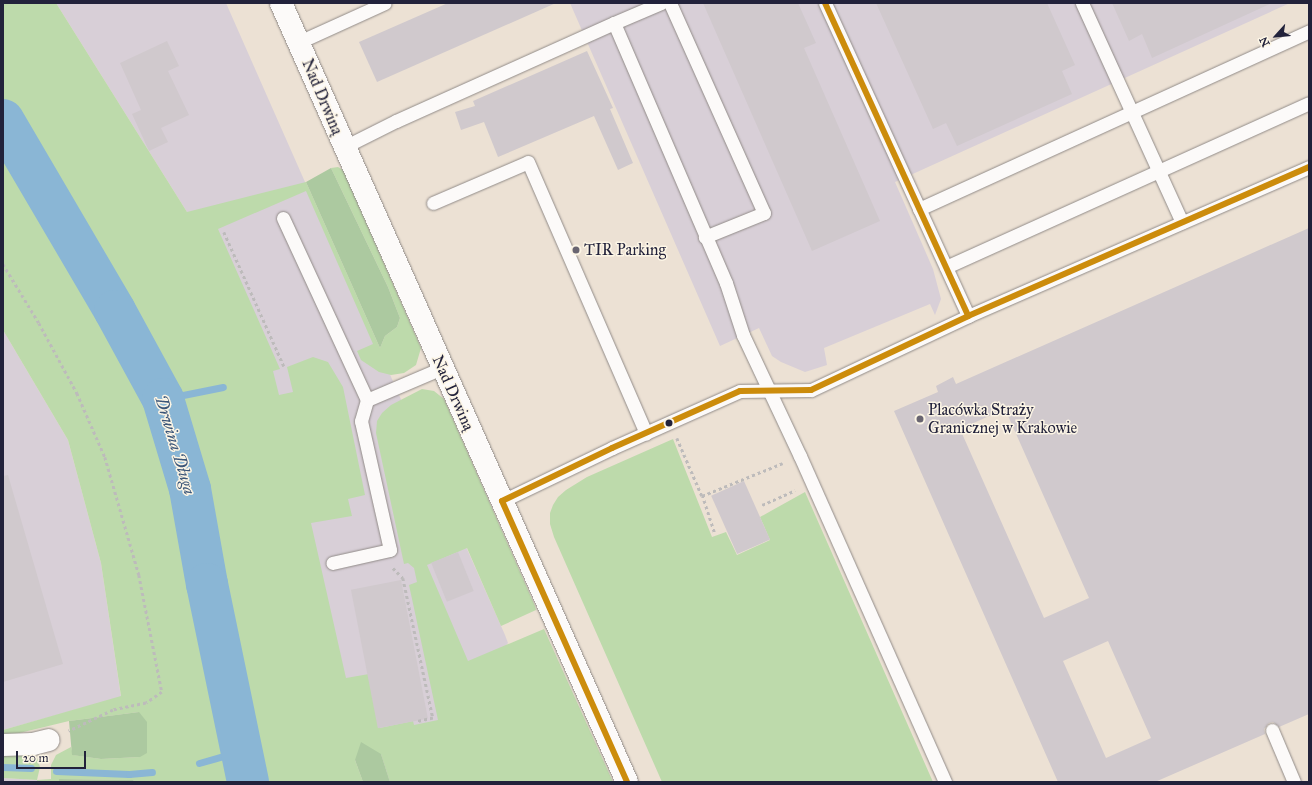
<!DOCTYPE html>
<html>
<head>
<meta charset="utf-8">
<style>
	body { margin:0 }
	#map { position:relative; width:1312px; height:785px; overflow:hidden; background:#ece1d4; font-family:"IM FELL Great Primer",serif }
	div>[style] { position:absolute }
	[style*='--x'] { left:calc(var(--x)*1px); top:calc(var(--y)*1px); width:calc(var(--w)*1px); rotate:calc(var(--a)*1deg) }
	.industrial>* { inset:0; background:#d8cfd7 }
	.green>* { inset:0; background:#bddaab }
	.forest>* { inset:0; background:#acc9a0 }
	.stream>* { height:7px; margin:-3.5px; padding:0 3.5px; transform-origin:3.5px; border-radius:3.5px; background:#8ab6d5 }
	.river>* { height:42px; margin:-21px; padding:0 21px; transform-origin:21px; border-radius:21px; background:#8ab6d5 }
	.building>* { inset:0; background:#d0c9cd; transform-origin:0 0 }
	.path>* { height:2.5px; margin-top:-1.25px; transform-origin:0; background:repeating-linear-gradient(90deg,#bdbbbb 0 3px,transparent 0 6px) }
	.roads { filter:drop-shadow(0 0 1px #918b88) drop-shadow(0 0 1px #918b88) }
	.service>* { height:13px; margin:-6.5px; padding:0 6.5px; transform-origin:6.5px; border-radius:6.5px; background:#fcfaf9 }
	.minor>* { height:22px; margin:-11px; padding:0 11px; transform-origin:11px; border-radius:11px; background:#fcfaf9 }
	.bus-1>* { height:6px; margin:-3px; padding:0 3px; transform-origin:3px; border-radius:3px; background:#cc8c0c }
	.dots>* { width:11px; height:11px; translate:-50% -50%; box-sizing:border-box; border:2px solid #fcf5e5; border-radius:50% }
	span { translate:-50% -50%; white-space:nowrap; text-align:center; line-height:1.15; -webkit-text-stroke:3px #fcf5e5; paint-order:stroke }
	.street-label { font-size:16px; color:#22223b }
	.poi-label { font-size:16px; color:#22223b }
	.left { translate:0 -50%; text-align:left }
	.water-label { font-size:17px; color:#3b5679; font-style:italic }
	.frame { position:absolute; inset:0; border:4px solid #22223b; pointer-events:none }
	.north { position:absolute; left:1256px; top:16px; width:40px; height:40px; -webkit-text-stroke:3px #fcf5e5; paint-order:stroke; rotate:243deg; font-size:11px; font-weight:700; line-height:16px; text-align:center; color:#22223b }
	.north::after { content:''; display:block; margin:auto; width:14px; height:18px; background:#22223b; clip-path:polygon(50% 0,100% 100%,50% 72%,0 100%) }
	.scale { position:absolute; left:16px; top:751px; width:70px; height:18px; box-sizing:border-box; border:2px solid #22223b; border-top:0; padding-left:5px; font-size:12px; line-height:14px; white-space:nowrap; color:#22223b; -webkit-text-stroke:3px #fcf5e5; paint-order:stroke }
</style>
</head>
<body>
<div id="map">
	<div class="industrial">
		<i style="clip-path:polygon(56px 3px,226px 3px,505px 635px,508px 643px,390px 782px,381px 754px,361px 742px,187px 212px)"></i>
		<i style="clip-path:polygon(570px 3px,1290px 3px,895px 182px,933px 269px,941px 299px,935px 315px,930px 304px,824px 348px,827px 365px,805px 372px,781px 362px,772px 356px,759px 328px,720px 346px)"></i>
		<i style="clip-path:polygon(3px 330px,68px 440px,101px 563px,121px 697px,3px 730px)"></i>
		<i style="clip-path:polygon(3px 778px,37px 780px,37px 782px,3px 782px)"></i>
	</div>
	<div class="green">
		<i style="clip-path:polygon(3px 3px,56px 3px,187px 212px,306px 182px,380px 348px,385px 336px,397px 327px,400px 318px,388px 287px,331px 168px,338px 167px,343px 170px,421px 348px,416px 365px,404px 373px,391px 375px,379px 372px,361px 360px,357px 351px,373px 344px,306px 191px,218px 229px,280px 369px,273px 371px,279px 395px,293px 392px,287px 367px,313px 357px,328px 362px,343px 387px,365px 495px,348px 499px,352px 516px,311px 523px,346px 678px,369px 674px,380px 728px,413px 721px,414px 725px,438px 720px,409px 585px,417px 582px,414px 568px,408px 563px,404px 564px,376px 433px,377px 421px,382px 413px,391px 405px,422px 389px,434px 391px,444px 399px,535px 606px,536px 610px,501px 626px,467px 548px,427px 565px,468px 661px,544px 629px,613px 782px,390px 782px,381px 754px,355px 760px,363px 782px,136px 782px,133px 780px,59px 779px,59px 782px,37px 782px,37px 780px,3px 778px,3px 755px,34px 756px,37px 758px,40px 767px,37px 780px,51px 779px,51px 765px,56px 755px,71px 747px,73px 755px,101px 759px,140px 757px,139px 712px,69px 721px,3px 737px,3px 730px,121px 696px,101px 563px,68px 440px,3px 330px)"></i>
		<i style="clip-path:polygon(673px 439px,712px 537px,726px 532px,737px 555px,770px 540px,760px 517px,805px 492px,933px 782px,662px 782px,554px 537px,550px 524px,550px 513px,553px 505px,558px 497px,566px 490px,587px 477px)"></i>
	</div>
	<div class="forest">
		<i style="clip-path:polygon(331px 168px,388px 287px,400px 318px,397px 327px,385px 336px,380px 348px,306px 182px)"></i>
		<i style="clip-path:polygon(139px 712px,147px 722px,147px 753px,140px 757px,101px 759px,72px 755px,69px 721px)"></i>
		<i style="clip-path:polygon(361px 742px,381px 754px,390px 782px,363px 782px,355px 760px)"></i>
		<i style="clip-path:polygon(59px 779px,133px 780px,136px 782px,59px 782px)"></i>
	</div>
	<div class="stream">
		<i style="--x:163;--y:399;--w:61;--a:-11.3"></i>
		<i style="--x:199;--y:763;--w:44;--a:-15.9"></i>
		<i style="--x:3;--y:767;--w:28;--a:2"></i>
		<i style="--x:56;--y:771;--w:73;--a:2.4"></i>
		<i style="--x:129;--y:774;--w:23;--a:-5"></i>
	</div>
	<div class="river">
		<i style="--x:3;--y:120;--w:221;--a:59.6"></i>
		<i style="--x:115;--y:311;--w:100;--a:61.4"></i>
		<i style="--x:163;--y:399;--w:94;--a:73.3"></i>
		<i style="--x:190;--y:489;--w:97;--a:79.9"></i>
		<i style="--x:207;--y:584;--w:202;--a:78.3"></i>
	</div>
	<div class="building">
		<i style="clip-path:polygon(448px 3px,556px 3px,377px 82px,359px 42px)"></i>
		<i style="clip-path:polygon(703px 3px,798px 3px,816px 43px,804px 48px,880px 221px,812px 251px)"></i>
		<i style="clip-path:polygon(876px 3px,1047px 3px,1075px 65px,1062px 71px,1072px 94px,957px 146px,946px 123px,933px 129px)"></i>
		<i style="clip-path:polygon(1112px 3px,1272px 3px,1152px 58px,1142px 34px,1129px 41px)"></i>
		<i style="clip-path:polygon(167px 41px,179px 66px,168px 71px,189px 115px,161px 128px,168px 142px,149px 151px,132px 114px,141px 110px,120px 63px)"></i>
		<i style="clip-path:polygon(587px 51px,613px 108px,610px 109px,633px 163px,618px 170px,594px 116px,498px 157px,484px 122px,461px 130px,455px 112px,475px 106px,473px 101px)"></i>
		<i style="clip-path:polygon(evenodd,1309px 228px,1309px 714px,1279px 727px,1273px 722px,1269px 723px,1264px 729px,1265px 734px,1155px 782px,1058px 782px,894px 411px,938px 392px,936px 386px,953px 377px,956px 384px,1309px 228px,1005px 409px,1089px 598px,1044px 618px,960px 429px,1005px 409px,1309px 228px,1108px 641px,1151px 738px,1106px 758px,1063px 661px,1108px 641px)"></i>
		<i style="clip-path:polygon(8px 475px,63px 664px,3px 682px,3px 476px)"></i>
		<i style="left:744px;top:481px;width:64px;height:36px;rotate:66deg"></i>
		<i style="left:458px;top:552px;width:42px;height:29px;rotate:68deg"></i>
		<i style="left:401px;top:580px;width:141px;height:51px;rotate:79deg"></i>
	</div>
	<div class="path">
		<i style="--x:224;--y:232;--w:147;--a:65.9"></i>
		<i style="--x:3;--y:264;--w:69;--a:58.6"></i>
		<i style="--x:39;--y:323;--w:80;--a:61.5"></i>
		<i style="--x:77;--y:393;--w:70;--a:66.4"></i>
		<i style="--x:105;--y:457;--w:123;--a:73.9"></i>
		<i style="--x:139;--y:575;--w:119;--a:78.9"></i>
		<i style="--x:162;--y:692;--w:19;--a:145"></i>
		<i style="--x:146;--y:703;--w:34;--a:168"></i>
		<i style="--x:113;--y:710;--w:49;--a:154.5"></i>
		<i style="--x:677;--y:438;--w:63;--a:66.7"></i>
		<i style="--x:762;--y:505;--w:36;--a:-24"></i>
		<i style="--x:714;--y:532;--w:38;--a:-108"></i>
		<i style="--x:702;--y:496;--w:87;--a:-22.2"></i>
		<i style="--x:393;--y:568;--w:14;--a:45"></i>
		<i style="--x:403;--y:578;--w:143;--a:77.9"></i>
		<i style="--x:433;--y:718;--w:17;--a:167"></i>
	</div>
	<div class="roads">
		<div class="service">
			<i style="--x:661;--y:3;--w:51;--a:156.9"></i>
			<i style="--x:614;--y:23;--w:283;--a:66.7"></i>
			<i style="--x:726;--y:283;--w:55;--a:71.9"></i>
			<i style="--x:743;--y:335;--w:134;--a:64.8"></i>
			<i style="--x:800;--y:456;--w:357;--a:66"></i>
			<i style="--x:670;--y:3;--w:230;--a:65.9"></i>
			<i style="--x:764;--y:213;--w:64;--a:157.9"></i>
			<i style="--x:825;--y:3;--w:344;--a:65.4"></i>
			<i style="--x:1082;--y:3;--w:241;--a:65.5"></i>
			<i style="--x:299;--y:42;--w:94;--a:-24.4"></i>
			<i style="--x:344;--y:147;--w:58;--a:-26.6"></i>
			<i style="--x:396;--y:121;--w:239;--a:-24.2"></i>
			<i style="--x:433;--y:203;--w:103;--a:-23.3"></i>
			<i style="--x:528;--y:162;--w:296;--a:66.5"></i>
			<i style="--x:919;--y:209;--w:429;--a:-24.5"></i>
			<i style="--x:283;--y:218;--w:200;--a:65.2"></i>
			<i style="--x:367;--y:400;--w:22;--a:106"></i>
			<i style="--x:361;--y:421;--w:132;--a:77.3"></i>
			<i style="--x:390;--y:550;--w:59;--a:167.4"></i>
			<i style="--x:946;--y:267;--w:398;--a:-24.3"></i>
			<i style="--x:367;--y:400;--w:82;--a:-23.1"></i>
			<i style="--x:502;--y:501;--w:122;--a:-25.7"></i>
			<i style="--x:612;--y:448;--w:140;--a:-24"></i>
			<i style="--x:740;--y:391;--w:71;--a:-0.8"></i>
			<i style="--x:811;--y:390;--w:174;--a:-25.2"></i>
			<i style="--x:968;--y:316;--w:372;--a:-23.6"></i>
			<i style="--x:1272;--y:730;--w:56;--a:67.1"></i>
		</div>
		<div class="minor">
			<i style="--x:281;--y:3;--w:852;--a:66.05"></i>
			<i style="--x:3;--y:745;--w:30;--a:-2"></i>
			<i style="--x:33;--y:744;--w:16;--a:-14"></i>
		</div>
	</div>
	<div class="bus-1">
		<i style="--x:825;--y:3;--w:344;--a:65.4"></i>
		<i style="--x:502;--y:501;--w:122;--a:-25.7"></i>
		<i style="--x:612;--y:448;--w:140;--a:-24"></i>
		<i style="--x:740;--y:391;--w:71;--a:-0.8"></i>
		<i style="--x:811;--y:390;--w:174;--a:-25.2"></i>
		<i style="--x:968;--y:316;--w:372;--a:-23.6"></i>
		<i style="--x:502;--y:501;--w:308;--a:66"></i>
	</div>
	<div class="dots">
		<i style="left:576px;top:250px;background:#696571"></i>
		<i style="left:920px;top:419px;background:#696571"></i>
		<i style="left:669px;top:423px;background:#22223b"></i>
	</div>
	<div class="street-label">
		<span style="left:322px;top:97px;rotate:67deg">Nad Drwiną</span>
		<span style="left:453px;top:393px;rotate:66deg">Nad Drwiną</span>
	</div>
	<div class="poi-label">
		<span class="left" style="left:584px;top:250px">TIR Parking</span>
		<span class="left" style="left:928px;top:419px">Placówka Straży<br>Granicznej w Krakowie</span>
	</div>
	<div class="water-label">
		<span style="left:175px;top:445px;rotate:73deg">Drwina Długa</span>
	</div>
	<div class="frame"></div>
	<div class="north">N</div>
	<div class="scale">20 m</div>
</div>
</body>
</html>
